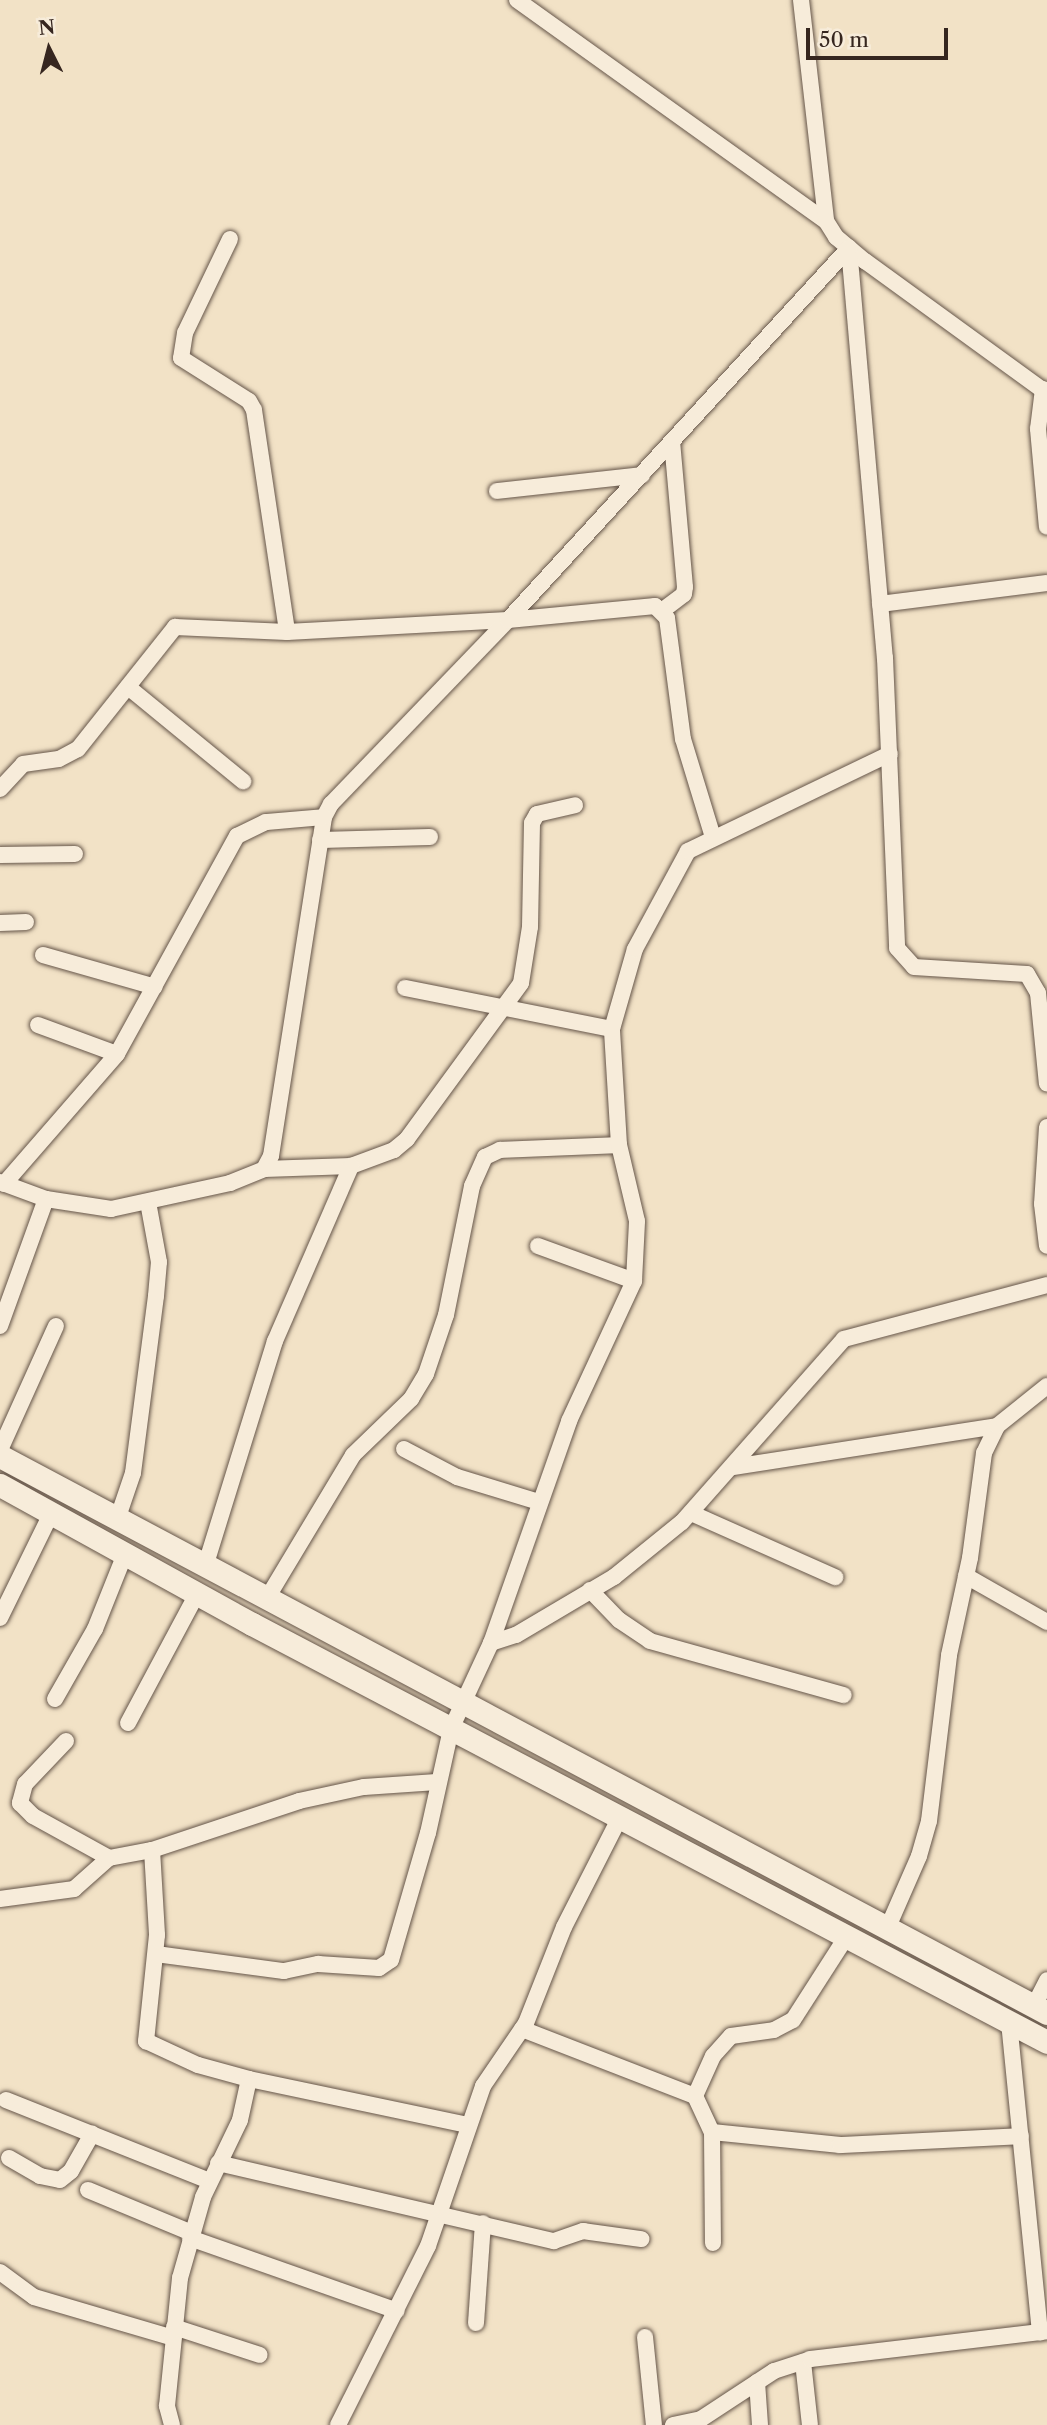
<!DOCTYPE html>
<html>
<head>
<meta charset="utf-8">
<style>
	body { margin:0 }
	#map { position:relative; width:1047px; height:2425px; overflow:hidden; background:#f2e2c6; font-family:"Libre Caslon Text",serif }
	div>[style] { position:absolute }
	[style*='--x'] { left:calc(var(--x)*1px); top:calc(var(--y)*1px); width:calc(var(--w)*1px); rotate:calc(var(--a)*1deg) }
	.roads { filter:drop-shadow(0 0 2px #655549) drop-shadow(0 0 2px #655549) }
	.street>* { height:16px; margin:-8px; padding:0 8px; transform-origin:8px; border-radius:8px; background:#f7ecda }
	.secondary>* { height:23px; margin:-11.5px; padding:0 11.5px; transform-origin:11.5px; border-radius:11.5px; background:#f7ecda }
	span { translate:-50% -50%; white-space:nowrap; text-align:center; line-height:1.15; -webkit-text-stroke:5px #f7ecda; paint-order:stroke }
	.north { position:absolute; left:14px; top:14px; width:70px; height:70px; -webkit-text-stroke:5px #f7ecda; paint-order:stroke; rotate:354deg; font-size:19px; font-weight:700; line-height:28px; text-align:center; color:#36261f }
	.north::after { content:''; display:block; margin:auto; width:24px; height:32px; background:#36261f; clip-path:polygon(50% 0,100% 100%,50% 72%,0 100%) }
	.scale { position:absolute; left:806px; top:28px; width:142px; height:32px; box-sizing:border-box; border:4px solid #36261f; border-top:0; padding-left:9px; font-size:21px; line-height:24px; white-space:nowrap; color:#36261f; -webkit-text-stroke:5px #f7ecda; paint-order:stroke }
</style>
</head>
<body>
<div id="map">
	<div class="roads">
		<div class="street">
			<i style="--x:517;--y:0;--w:380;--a:35.6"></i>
			<i style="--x:801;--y:0;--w:222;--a:83.5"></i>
			<i style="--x:826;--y:221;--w:19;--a:58"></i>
			<i style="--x:836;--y:237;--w:38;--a:40"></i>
			<i style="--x:865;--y:261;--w:225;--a:36"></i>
			<i style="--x:230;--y:239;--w:104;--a:115.6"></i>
			<i style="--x:185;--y:333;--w:25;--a:99"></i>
			<i style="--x:181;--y:358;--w:80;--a:32.3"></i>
			<i style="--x:249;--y:401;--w:10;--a:61"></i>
			<i style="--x:254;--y:410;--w:224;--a:81.5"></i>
			<i style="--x:849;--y:248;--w:412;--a:85"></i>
			<i style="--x:885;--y:658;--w:290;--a:87.6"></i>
			<i style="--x:897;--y:948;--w:25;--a:48"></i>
			<i style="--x:914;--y:967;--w:113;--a:3.5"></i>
			<i style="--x:1027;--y:974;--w:22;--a:60"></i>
			<i style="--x:1038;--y:993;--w:91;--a:84.4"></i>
			<i style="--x:1043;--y:389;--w:40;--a:97.1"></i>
			<i style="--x:1038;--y:429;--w:98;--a:84.8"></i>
			<i style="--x:497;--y:491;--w:146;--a:-6.3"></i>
			<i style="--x:880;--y:604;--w:168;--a:-7.2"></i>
			<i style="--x:663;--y:610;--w:26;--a:-37"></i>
			<i style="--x:684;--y:594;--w:7;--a:-82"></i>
			<i style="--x:685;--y:587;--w:146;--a:-95.1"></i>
			<i style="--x:128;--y:687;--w:149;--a:39.3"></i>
			<i style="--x:0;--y:789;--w:34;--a:-47"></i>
			<i style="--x:23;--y:764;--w:36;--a:-8"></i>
			<i style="--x:59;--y:759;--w:21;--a:-28"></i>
			<i style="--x:78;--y:749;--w:156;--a:-51.5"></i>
			<i style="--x:175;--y:627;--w:112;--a:2.6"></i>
			<i style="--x:287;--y:632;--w:221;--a:-3.1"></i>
			<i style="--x:508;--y:620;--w:148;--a:-5.4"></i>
			<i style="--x:655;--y:606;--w:17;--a:45"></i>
			<i style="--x:667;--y:618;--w:122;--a:82.5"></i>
			<i style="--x:683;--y:739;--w:102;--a:73"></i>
			<i style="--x:320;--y:840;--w:110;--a:-1.6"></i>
			<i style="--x:0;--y:855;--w:75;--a:-0.8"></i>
			<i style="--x:0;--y:923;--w:26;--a:-2"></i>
			<i style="--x:43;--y:955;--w:116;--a:15.9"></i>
			<i style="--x:405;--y:988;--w:211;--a:11.2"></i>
			<i style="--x:38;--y:1025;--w:84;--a:20.2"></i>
			<i style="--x:1047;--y:1127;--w:77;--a:93.7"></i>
			<i style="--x:1042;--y:1204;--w:42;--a:83.2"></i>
			<i style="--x:264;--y:1169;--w:87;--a:-2"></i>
			<i style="--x:351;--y:1166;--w:46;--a:-20.4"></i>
			<i style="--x:394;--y:1150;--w:17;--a:-40"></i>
			<i style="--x:407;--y:1139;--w:193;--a:-53.8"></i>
			<i style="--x:521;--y:983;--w:57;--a:-80.9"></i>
			<i style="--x:530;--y:927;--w:104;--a:-88.9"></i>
			<i style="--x:532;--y:823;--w:10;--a:-61"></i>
			<i style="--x:537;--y:814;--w:39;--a:-13"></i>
			<i style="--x:0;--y:1182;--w:49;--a:20.3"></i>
			<i style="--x:46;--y:1199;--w:66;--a:8.7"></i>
			<i style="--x:111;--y:1209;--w:122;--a:-12.3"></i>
			<i style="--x:230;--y:1183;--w:37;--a:-22"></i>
			<i style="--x:264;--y:1169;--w:15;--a:-62"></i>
			<i style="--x:271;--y:1156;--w:343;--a:-81.1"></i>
			<i style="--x:324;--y:817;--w:15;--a:-62"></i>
			<i style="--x:331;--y:804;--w:255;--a:-46.1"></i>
			<i style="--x:508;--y:620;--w:505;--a:-47.49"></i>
			<i style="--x:4;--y:1184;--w:172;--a:-49"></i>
			<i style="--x:117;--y:1054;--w:249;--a:-61.2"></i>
			<i style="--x:237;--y:836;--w:32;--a:-26"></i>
			<i style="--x:266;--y:822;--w:58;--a:-4.9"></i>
			<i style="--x:538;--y:1246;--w:102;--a:20"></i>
			<i style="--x:0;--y:1326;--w:135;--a:-70.1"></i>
			<i style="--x:404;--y:1449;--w:60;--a:27.8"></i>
			<i style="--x:457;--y:1477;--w:86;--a:17"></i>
			<i style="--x:0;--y:1450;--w:136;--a:-65.7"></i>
			<i style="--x:733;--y:1467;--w:267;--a:-8.8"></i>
			<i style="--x:691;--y:1513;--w:158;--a:24"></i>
			<i style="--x:117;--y:1520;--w:50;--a:-71.2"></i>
			<i style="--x:133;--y:1473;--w:178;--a:-82.6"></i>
			<i style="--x:156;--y:1296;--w:34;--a:-85"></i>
			<i style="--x:159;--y:1262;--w:61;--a:-100.4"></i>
			<i style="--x:205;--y:1567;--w:237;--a:-72.8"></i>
			<i style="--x:275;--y:1341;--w:191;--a:-66.5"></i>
			<i style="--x:966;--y:1576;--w:93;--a:29.6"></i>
			<i style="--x:590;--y:1590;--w:42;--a:46"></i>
			<i style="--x:619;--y:1620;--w:37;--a:34"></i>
			<i style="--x:650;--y:1641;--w:201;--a:15.6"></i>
			<i style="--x:266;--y:1600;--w:169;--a:-59"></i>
			<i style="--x:353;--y:1455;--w:81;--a:-44"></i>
			<i style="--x:411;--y:1399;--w:29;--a:-59"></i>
			<i style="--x:426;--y:1374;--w:62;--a:-71.3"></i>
			<i style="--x:446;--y:1315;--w:132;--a:-78.6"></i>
			<i style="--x:472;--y:1186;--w:32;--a:-66"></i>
			<i style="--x:485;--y:1157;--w:17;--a:-25"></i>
			<i style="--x:500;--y:1150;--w:119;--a:-2.4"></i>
			<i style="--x:0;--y:1618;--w:116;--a:-63.9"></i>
			<i style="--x:491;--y:1643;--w:26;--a:-18"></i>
			<i style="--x:516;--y:1635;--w:114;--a:-30.6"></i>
			<i style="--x:614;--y:1577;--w:87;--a:-39"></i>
			<i style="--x:682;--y:1522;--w:244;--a:-48.5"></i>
			<i style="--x:844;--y:1339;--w:210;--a:-14.9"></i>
			<i style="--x:55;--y:1699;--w:81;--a:-60.3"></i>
			<i style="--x:95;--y:1629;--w:81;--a:-68.2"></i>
			<i style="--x:128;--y:1723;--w:146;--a:-61.9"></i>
			<i style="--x:66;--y:1741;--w:59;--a:133.6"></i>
			<i style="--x:25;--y:1784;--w:20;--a:105"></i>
			<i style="--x:20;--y:1803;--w:18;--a:45"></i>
			<i style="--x:33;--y:1816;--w:87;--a:28.9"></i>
			<i style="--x:152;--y:1850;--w:85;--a:86.6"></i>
			<i style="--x:157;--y:1935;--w:107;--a:95.9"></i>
			<i style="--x:146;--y:2041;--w:57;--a:24.8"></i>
			<i style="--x:198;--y:2065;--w:53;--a:15.4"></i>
			<i style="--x:249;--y:2079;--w:224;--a:11.9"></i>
			<i style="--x:0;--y:1899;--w:75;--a:-7.7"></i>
			<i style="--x:74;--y:1889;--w:47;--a:-41.5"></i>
			<i style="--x:109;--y:1858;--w:44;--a:-10.5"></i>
			<i style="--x:152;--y:1850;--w:155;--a:-18.4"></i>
			<i style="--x:299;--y:1801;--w:66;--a:-12.2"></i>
			<i style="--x:364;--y:1787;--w:73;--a:-3.9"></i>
			<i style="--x:888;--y:1927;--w:77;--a:-66.4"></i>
			<i style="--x:919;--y:1856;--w:36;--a:-74"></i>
			<i style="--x:929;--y:1821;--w:167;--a:-83.1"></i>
			<i style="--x:949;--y:1655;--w:99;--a:-77.8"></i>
			<i style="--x:970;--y:1558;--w:106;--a:-82.4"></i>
			<i style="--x:984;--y:1453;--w:30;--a:-64"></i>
			<i style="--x:997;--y:1426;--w:64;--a:-38.7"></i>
			<i style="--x:156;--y:1954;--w:129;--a:7.6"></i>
			<i style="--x:284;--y:1971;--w:35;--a:-12"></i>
			<i style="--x:318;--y:1964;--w:61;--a:3.8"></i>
			<i style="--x:379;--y:1968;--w:14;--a:-34"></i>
			<i style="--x:391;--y:1960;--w:132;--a:-73.8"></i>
			<i style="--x:428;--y:1833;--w:107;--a:-77.5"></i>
			<i style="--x:451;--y:1729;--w:95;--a:-65.1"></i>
			<i style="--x:491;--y:1643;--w:235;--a:-70.6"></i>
			<i style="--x:569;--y:1421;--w:154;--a:-65.1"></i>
			<i style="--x:634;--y:1281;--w:60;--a:-87.1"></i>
			<i style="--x:637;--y:1221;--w:78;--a:-103.3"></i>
			<i style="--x:619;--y:1145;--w:116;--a:-93.5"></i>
			<i style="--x:612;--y:1029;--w:83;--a:-74"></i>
			<i style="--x:635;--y:949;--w:111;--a:-61.6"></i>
			<i style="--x:688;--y:851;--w:224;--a:-25.7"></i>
			<i style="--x:1034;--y:2006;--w:29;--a:-63"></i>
			<i style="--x:1009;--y:2022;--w:312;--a:84.3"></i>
			<i style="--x:522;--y:2029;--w:186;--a:21.2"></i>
			<i style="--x:695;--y:2096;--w:40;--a:65"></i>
			<i style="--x:712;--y:2132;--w:111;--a:89.5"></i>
			<i style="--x:695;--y:2096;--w:44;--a:-65.8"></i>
			<i style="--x:713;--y:2056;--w:27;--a:-48"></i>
			<i style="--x:731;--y:2036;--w:43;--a:-7.9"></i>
			<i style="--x:774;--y:2030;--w:21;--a:-28"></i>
			<i style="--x:793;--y:2020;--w:100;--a:-57.3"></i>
			<i style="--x:6;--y:2100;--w:219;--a:21.7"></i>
			<i style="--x:712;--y:2132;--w:129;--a:5.8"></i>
			<i style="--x:840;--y:2145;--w:181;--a:-2.8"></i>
			<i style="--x:9;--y:2158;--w:36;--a:30"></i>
			<i style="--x:40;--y:2176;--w:20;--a:11"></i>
			<i style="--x:60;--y:2180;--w:14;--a:-39"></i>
			<i style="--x:71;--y:2171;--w:43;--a:-60.4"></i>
			<i style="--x:218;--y:2163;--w:345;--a:13.1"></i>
			<i style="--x:554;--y:2241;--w:31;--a:-19"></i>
			<i style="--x:583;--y:2231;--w:59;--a:7.9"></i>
			<i style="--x:88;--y:2190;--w:113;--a:22.5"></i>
			<i style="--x:190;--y:2238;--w:219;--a:19.4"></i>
			<i style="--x:0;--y:2272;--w:42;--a:36.3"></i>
			<i style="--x:34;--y:2297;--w:145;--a:16.4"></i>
			<i style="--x:476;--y:2323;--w:100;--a:-86"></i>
			<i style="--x:174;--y:2327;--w:90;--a:18"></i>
			<i style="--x:645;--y:2337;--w:88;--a:84.2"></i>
			<i style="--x:803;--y:2362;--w:63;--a:83.7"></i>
			<i style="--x:757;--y:2382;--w:43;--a:86"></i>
			<i style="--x:172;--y:2425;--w:20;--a:-105"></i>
			<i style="--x:167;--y:2406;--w:129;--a:-84.2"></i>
			<i style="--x:180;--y:2278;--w:84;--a:-74.1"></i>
			<i style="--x:203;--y:2197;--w:85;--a:-64.3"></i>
			<i style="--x:240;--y:2120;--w:42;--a:-77.6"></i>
			<i style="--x:338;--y:2425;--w:200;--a:-63.3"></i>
			<i style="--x:428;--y:2246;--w:169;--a:-71"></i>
			<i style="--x:483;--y:2086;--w:76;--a:-55.7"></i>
			<i style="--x:526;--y:2023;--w:103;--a:-68.4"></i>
			<i style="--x:564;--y:1927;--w:123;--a:-63"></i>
			<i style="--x:673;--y:2425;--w:29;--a:-12"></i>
			<i style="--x:701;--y:2419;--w:87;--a:-33.3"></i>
			<i style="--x:774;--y:2371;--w:38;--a:-18"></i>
			<i style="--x:810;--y:2359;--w:239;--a:-6.7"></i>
		</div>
		<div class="secondary">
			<i style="--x:0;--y:1456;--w:1186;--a:28.01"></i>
			<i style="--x:0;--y:1485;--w:288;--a:28.9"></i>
			<i style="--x:252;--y:1624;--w:898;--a:27.73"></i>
		</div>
	</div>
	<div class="north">N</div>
	<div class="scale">50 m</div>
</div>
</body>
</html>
